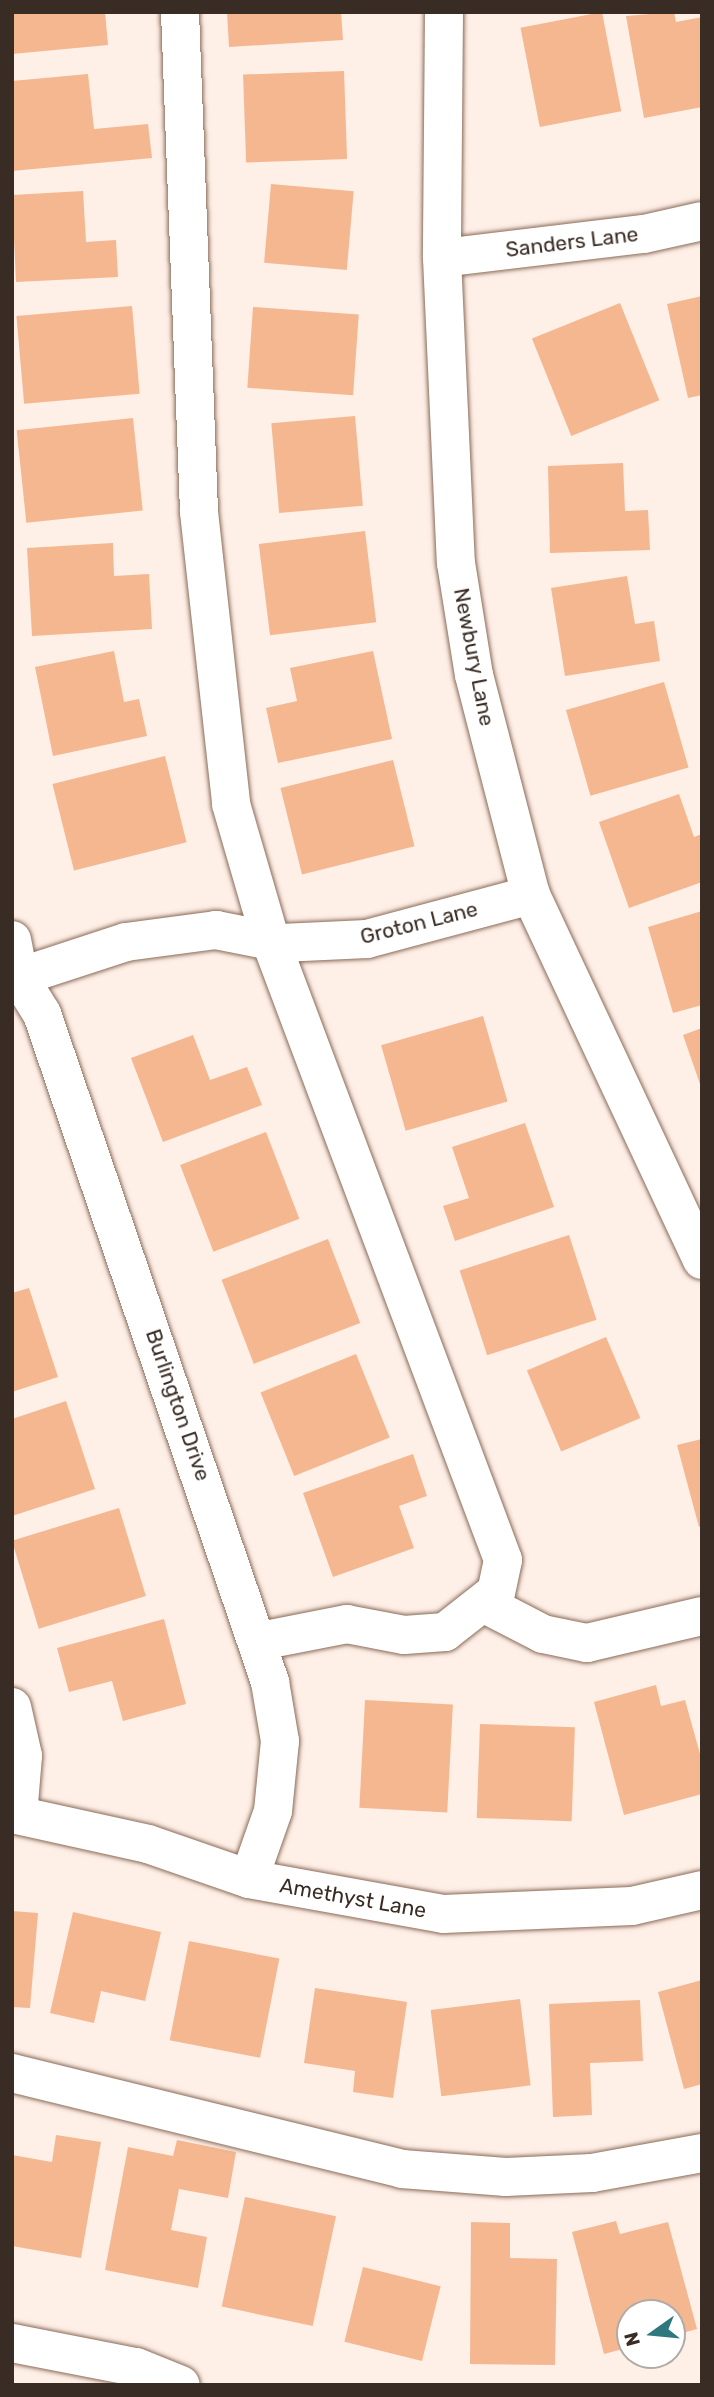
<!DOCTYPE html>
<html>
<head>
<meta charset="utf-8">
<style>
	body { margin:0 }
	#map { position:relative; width:714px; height:2397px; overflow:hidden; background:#feefe7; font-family:Rubik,sans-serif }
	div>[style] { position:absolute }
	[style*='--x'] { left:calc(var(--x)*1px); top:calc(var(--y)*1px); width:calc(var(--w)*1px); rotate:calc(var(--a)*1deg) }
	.building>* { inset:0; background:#f4b790; transform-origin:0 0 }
	.roads { filter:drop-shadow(0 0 2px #8a6b58) drop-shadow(0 0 2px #8a6b58) }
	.minor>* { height:38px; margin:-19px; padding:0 19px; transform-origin:19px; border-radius:19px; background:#fff }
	span { translate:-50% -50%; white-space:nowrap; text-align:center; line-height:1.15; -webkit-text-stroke:6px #fff; paint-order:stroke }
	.street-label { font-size:21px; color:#392c24 }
	.frame { position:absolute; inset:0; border:14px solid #392c24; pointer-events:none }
	.north { position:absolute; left:616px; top:2299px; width:70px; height:70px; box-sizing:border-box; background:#fff; border:2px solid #b0aba7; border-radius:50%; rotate:255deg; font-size:19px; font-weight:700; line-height:28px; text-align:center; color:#392c24 }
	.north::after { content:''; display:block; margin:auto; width:24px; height:32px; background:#2f787e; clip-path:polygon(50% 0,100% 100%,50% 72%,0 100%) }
</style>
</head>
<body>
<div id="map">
	<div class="building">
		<i style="clip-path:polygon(12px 12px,105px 12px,108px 45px,12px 54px)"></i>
		<i style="clip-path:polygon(227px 12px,341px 12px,343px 40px,229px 47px)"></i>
		<i style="left:602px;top:12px;width:101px;height:83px;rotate:79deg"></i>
		<i style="clip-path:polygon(674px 12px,676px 22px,702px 17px,702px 107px,644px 118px,626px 16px)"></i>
		<i style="left:344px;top:71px;width:88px;height:101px;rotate:88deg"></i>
		<i style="clip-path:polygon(88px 74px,94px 129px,148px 124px,152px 158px,12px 171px,12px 81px)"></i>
		<i style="left:271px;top:184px;width:83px;height:79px;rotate:5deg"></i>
		<i style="clip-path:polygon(83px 191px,86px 242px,116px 240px,118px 277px,16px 282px,12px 195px)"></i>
		<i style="clip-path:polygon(702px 296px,702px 395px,688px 398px,667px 304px)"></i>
		<i style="left:620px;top:303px;width:105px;height:95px;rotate:68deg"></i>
		<i style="left:132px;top:306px;width:88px;height:116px;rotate:85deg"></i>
		<i style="left:253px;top:307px;width:106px;height:81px;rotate:4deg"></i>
		<i style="left:355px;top:416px;width:90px;height:84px;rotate:85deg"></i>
		<i style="left:133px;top:418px;width:93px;height:117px;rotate:84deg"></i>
		<i style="clip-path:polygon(623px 463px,625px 511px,648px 510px,650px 550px,550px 553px,548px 466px)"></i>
		<i style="left:365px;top:531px;width:92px;height:107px;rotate:83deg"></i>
		<i style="clip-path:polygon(113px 543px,114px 576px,149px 574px,152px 629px,32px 636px,27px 548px)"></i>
		<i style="clip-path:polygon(627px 576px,635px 624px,654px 621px,660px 661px,565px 676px,551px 588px)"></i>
		<i style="clip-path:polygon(114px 651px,124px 702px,139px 699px,147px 736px,53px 756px,35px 667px)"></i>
		<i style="clip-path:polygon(373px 651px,392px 739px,278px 763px,266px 708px,297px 701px,290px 668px)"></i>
		<i style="left:664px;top:682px;width:89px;height:102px;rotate:74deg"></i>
		<i style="left:165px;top:756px;width:89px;height:116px;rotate:76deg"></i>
		<i style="left:393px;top:760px;width:89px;height:116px;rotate:76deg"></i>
		<i style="clip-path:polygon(679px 794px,694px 837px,702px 834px,702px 882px,629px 908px,599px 822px)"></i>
		<i style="clip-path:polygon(702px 911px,702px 1005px,673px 1013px,648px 927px)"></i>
		<i style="left:483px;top:1016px;width:89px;height:106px;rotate:74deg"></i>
		<i style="clip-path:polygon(702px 1028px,702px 1087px,701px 1087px,683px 1035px)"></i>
		<i style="clip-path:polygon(193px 1035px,210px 1080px,247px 1067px,262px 1105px,163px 1142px,131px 1058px)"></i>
		<i style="clip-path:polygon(525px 1123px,554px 1207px,455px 1241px,443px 1206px,469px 1198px,452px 1147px)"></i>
		<i style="left:266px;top:1132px;width:93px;height:92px;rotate:69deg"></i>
		<i style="left:569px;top:1235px;width:89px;height:115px;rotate:72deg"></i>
		<i style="left:328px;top:1239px;width:90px;height:114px;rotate:69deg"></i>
		<i style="clip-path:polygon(29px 1288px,58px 1377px,12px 1392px,12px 1293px)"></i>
		<i style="left:606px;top:1337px;width:88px;height:86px;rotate:67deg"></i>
		<i style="left:356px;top:1354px;width:90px;height:103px;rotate:68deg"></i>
		<i style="clip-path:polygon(66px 1401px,95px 1489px,12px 1516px,12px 1419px)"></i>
		<i style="clip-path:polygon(702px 1439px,702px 1526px,699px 1527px,677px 1445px)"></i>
		<i style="clip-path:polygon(413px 1454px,427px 1496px,399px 1506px,414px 1548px,333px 1577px,303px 1493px)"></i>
		<i style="left:119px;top:1508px;width:92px;height:112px;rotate:73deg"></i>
		<i style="clip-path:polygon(164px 1619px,186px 1704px,123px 1721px,112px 1681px,69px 1692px,57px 1648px)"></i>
		<i style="clip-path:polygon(656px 1685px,661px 1706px,685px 1700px,702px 1761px,702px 1794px,624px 1815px,594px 1702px)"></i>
		<i style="left:365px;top:1700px;width:88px;height:108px;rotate:3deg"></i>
		<i style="left:480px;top:1724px;width:95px;height:94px;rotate:2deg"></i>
		<i style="clip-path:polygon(12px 1911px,38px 1913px,30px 2008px,12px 2007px)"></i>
		<i style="clip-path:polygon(73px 1912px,161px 1932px,145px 2001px,101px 1991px,94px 2023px,50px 2013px)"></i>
		<i style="left:189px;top:1941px;width:92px;height:101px;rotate:11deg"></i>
		<i style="clip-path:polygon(702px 1980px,702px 2084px,684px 2089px,658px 1992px)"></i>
		<i style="clip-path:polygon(315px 1988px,407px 2002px,393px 2098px,353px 2092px,355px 2071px,304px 2063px)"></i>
		<i style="left:520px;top:1999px;width:87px;height:90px;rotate:83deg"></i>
		<i style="clip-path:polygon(640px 2000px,643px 2061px,590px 2063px,592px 2115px,553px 2117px,549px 2004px)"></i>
		<i style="clip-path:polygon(56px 2135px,101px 2142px,81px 2258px,12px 2246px,12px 2155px,52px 2162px)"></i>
		<i style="clip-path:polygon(177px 2140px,236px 2152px,228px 2198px,179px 2189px,171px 2230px,207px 2237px,198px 2288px,105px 2270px,128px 2147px,173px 2156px)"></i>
		<i style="left:245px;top:2197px;width:93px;height:112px;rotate:12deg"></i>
		<i style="clip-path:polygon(616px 2221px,620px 2234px,668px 2222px,697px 2329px,672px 2336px,672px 2313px,630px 2313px,630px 2347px,604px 2354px,572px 2232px)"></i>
		<i style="clip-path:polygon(471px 2222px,510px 2223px,510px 2258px,557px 2259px,555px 2365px,470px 2364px)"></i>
		<i style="left:363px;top:2267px;width:80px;height:77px;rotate:14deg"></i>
	</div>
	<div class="roads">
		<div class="minor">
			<i style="--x:180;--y:12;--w:500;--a:87.82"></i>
			<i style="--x:199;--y:512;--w:294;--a:83.7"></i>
			<i style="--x:231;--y:804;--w:144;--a:73.8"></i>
			<i style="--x:271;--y:942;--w:660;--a:69.42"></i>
			<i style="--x:503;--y:1560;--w:33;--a:102"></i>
			<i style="--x:496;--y:1592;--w:65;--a:141.9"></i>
			<i style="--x:445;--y:1632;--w:41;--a:175.8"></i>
			<i style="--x:404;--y:1635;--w:58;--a:-169.1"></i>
			<i style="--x:347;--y:1624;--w:89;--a:168.9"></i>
			<i style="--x:444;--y:12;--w:246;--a:90.5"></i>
			<i style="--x:442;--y:258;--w:305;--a:87.4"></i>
			<i style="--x:456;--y:563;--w:113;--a:80.9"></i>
			<i style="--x:474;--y:675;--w:227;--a:75.5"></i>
			<i style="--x:531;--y:895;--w:403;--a:64.9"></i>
			<i style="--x:442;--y:258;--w:203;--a:-6.8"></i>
			<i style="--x:644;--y:234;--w:59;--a:-12.6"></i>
			<i style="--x:12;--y:940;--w:38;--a:79"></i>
			<i style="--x:19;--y:977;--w:44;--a:58.1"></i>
			<i style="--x:42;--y:1014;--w:706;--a:71.15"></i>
			<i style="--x:270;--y:1682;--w:60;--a:80.4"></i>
			<i style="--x:280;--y:1741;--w:70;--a:95.7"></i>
			<i style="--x:273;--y:1811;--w:72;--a:109.4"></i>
			<i style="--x:19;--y:977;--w:113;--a:-18.1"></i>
			<i style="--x:126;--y:942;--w:91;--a:-7.6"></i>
			<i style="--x:216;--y:930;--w:66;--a:11.3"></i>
			<i style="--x:281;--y:943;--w:86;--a:-2.7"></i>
			<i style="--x:367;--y:939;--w:170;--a:-15"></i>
			<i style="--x:485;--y:1604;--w:65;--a:27.3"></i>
			<i style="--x:543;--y:1634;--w:45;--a:11.6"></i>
			<i style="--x:587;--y:1643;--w:118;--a:-13.2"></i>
			<i style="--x:12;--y:1707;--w:50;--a:77.3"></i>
			<i style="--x:23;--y:1756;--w:59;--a:94.8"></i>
			<i style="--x:12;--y:1814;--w:139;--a:12.4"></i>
			<i style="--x:148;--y:1844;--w:107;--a:19.1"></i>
			<i style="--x:249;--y:1879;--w:197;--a:10.2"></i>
			<i style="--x:443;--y:1914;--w:189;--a:-2.4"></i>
			<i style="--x:632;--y:1906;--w:72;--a:-12.9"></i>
			<i style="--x:12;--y:2073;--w:402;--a:13.8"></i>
			<i style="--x:402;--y:2169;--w:104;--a:4.4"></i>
			<i style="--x:506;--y:2177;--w:86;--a:-2.7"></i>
			<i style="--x:592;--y:2173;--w:112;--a:-10.3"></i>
			<i style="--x:12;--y:2343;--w:126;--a:11"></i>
			<i style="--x:136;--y:2367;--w:48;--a:21.8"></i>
		</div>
	</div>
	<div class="street-label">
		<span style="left:572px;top:242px;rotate:-7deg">Sanders Lane</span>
		<span style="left:474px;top:657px;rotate:79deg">Newbury Lane</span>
		<span style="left:419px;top:923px;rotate:-14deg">Groton Lane</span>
		<span style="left:178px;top:1405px;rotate:71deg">Burlington Drive</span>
		<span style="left:353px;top:1898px;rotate:10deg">Amethyst Lane</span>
	</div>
	<div class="frame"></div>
	<div class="north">N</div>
</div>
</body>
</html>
